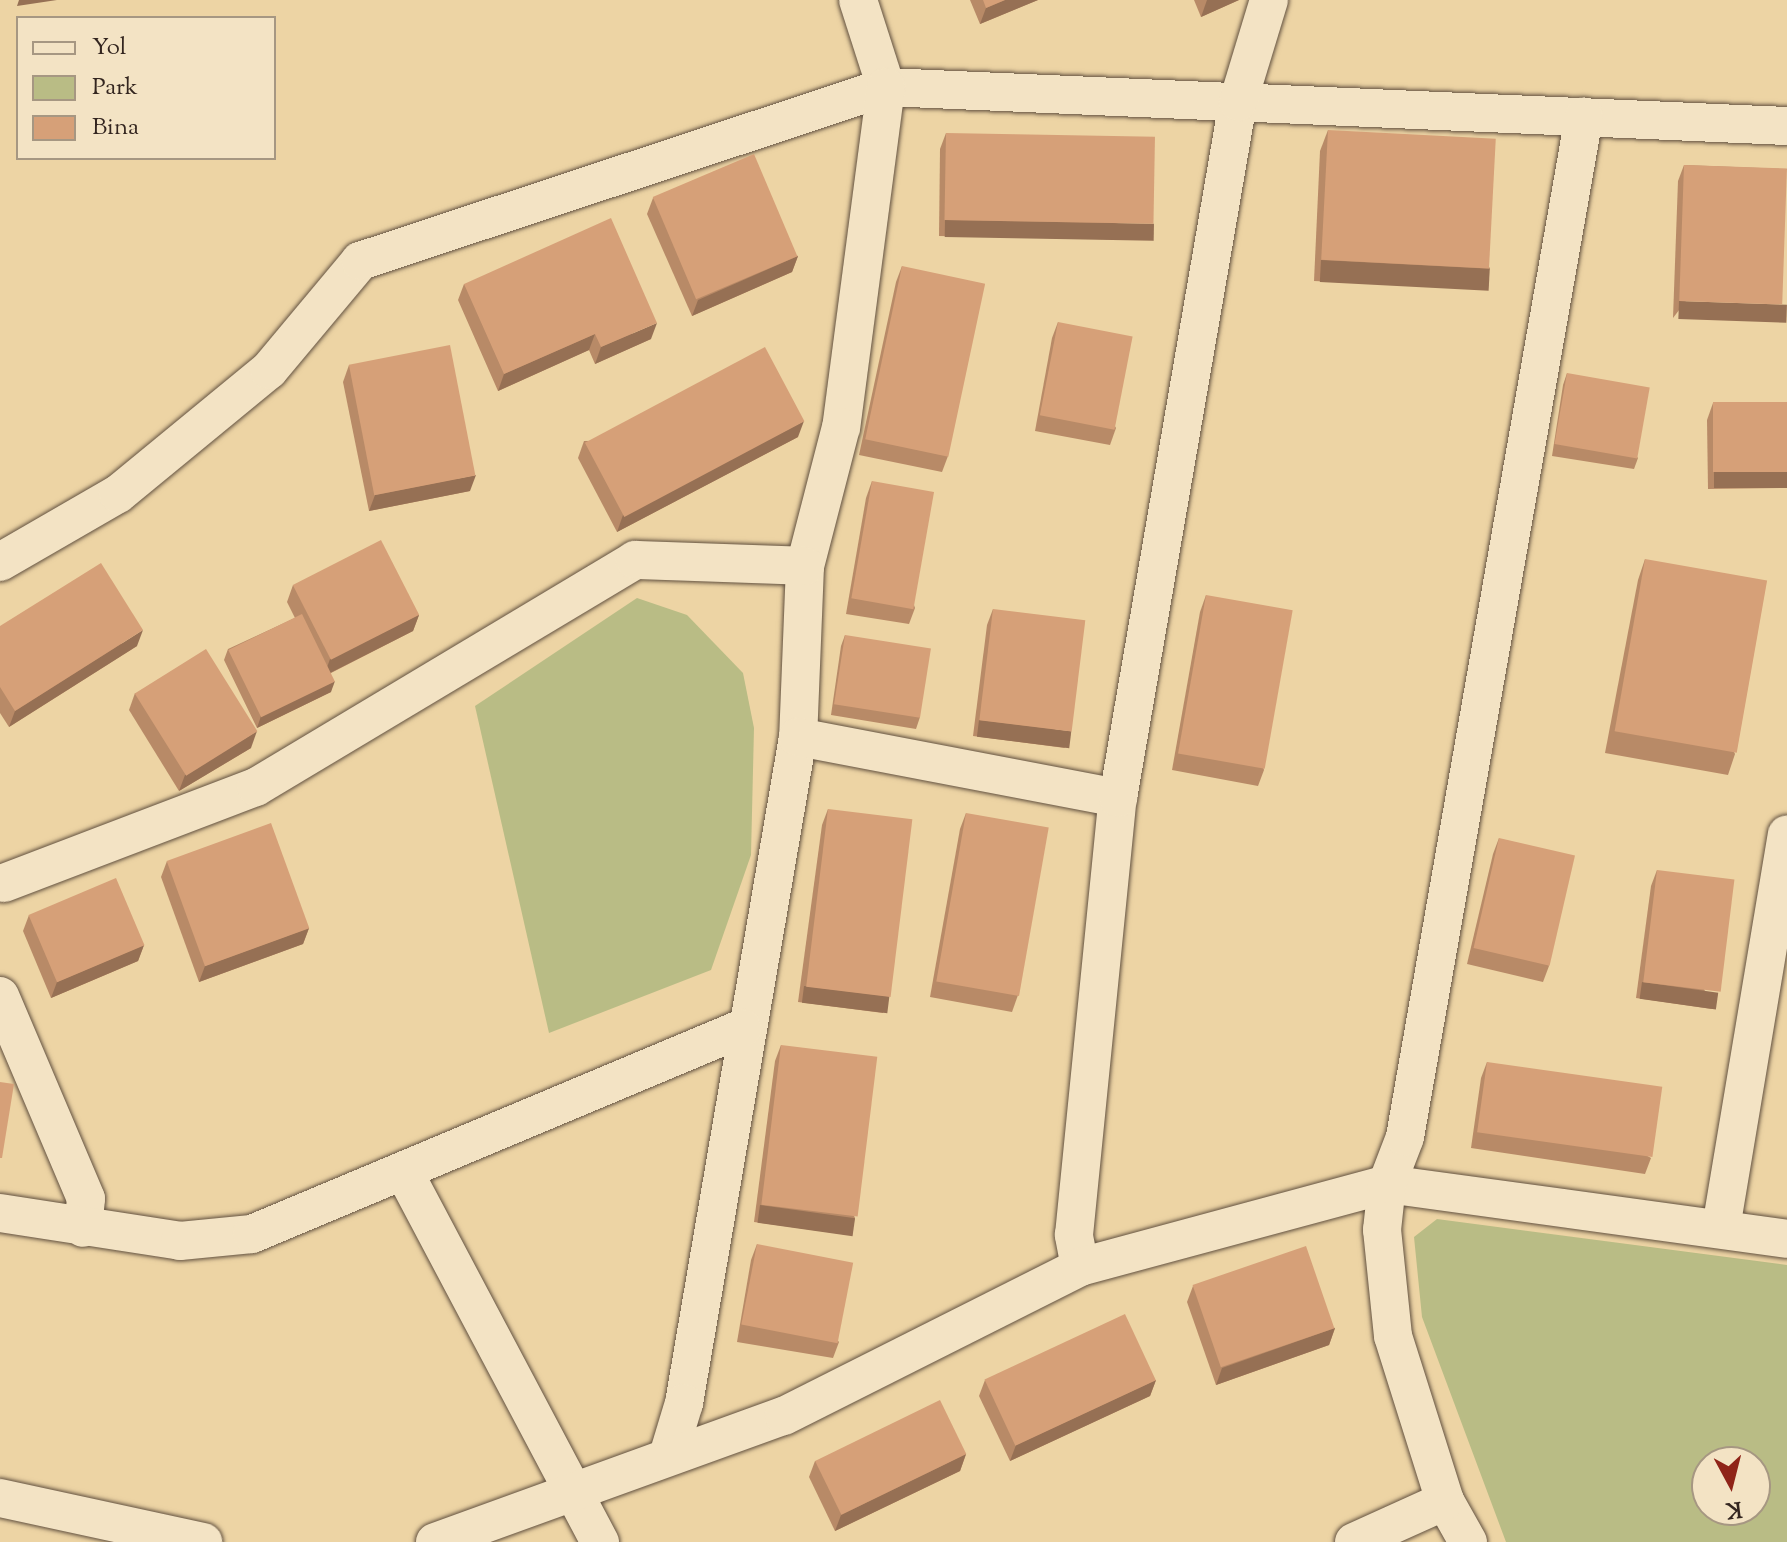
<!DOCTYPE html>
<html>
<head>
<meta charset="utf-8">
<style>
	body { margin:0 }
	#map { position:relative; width:1787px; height:1542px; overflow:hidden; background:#edd4a4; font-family:"Sorts Mill Goudy",serif }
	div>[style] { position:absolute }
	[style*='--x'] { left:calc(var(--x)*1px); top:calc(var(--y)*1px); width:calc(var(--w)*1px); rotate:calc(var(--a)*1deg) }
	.green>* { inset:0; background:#b9bc85 }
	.roads { filter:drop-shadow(0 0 2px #625140) drop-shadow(0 0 2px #625140) }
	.minor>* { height:38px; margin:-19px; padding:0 19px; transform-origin:19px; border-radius:19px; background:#f3e3c4 }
	.wall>* { inset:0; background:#b88a67 }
	.shaded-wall>* { inset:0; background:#967054; transform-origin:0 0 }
	.building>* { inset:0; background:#d6a078; transform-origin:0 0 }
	span { translate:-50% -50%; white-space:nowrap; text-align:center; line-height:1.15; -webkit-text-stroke:7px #f3e3c4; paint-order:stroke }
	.legend { position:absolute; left:16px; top:16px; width:260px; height:144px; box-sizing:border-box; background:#f3e3c4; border:2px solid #a69782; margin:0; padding:10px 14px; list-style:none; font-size:24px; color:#33251f }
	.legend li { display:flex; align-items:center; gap:16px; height:40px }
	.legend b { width:40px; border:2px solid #a69782 }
	.north { position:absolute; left:1691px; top:1446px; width:80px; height:80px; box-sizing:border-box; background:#f3e3c4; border:2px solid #a69782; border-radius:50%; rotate:173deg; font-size:22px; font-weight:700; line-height:32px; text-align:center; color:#33251f }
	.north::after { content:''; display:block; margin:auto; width:28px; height:36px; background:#8f2418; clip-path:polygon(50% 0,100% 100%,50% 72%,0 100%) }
</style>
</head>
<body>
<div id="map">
	<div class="green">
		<i style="clip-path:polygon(637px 598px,687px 615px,743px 673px,754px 728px,751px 855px,711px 970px,549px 1033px,475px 706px)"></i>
		<i style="clip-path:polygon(evenodd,1437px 1219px,1787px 1265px,1787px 1542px,1506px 1542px,1422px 1317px,1414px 1237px,1437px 1219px,1707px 1462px,1755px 1462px,1755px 1510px,1707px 1510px,1707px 1462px)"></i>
	</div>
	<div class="roads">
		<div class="minor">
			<i style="--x:858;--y:0;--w:91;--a:72.2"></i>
			<i style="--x:886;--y:87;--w:902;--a:2.48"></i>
			<i style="--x:0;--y:562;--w:136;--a:-30"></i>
			<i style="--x:118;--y:494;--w:195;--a:-39.4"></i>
			<i style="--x:269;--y:370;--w:142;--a:-50.1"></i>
			<i style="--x:360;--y:261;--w:554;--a:-18.3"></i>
			<i style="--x:886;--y:87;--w:343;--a:97.5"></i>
			<i style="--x:841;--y:427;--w:144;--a:104.5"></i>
			<i style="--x:805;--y:566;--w:171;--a:92.3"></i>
			<i style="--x:798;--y:737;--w:676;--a:99.71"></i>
			<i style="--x:684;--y:1403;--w:55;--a:106.8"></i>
			<i style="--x:798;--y:737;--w:326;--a:10.8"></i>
			<i style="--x:4;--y:883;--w:270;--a:-20.9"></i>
			<i style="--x:256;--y:787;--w:442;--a:-30.9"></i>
			<i style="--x:635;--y:560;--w:170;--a:2"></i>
			<i style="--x:0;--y:996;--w:220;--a:67"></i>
			<i style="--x:86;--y:1199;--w:29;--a:96"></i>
			<i style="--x:404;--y:1172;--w:419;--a:62.1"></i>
			<i style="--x:0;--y:1213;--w:182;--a:8.8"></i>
			<i style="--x:180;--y:1241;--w:72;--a:-5.6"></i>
			<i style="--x:252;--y:1234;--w:532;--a:-22.76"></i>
			<i style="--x:1721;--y:1228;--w:399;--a:-80.5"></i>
			<i style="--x:1080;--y:1267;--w:33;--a:-101"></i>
			<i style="--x:1074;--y:1235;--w:439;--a:-84.3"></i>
			<i style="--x:1118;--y:798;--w:706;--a:-80.22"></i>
			<i style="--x:1238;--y:102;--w:107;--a:-73.1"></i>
			<i style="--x:0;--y:1498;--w:208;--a:12.2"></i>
			<i style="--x:435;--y:1542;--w:371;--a:-19.9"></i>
			<i style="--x:784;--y:1416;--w:331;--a:-26.7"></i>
			<i style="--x:1080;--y:1267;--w:318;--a:-15.1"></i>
			<i style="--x:1387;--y:1184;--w:404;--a:7.8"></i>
			<i style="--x:1354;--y:1542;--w:100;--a:-24.3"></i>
			<i style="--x:1468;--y:1542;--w:47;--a:-119.3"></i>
			<i style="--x:1445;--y:1501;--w:173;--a:-107.5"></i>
			<i style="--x:1393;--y:1336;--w:107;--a:-95.9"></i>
			<i style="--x:1382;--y:1230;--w:46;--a:-83.8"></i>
			<i style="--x:1387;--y:1184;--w:50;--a:-69"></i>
			<i style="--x:1405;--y:1137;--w:1036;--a:-80.05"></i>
		</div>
	</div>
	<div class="wall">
		<i style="clip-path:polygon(970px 0,1038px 0,980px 24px)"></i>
		<i style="clip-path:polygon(1194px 0,1239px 0,1201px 17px)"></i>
		<i style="clip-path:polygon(1328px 130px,1490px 268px,1482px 289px,1314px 281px,1320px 151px)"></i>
		<i style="clip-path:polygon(946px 133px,1148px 240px,939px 236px,940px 149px)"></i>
		<i style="clip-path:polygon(1684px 165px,1787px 169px,1673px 318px,1678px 181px)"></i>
		<i style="clip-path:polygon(653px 198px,798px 256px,792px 272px,692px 316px,647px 214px)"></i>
		<i style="clip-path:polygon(902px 266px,948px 456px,942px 472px,859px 455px,896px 282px)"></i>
		<i style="clip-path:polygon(464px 284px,651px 339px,595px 364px,589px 350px,498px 391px,458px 300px)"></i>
		<i style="clip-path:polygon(1058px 322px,1116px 428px,1110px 445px,1035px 431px,1052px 338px)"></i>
		<i style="clip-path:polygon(349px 365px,470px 491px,369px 511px,343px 382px)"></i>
		<i style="clip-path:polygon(1567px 373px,1638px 458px,1634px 469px,1552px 456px,1563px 385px)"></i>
		<i style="clip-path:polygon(1787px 402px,1787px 488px,1708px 489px,1707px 420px,1713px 403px)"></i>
		<i style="clip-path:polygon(798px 437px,617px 532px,578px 458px,584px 441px)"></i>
		<i style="clip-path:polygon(872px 481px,915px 608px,909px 624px,846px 614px,866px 498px)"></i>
		<i style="clip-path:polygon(1645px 559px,1735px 754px,1728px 775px,1605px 753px,1638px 580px)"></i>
		<i style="clip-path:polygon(293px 585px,419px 615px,413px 631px,331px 673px,331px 692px,257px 728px,224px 660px,228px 649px,295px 618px,287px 602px)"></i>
		<i style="clip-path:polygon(1206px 595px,1264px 770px,1258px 786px,1172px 770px,1200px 612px)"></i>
		<i style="clip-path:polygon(993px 609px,1065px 748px,973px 736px,987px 625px)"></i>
		<i style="clip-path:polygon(0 626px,137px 646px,9px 727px,0 713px)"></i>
		<i style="clip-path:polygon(845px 635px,920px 717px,916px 729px,831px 715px,841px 646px)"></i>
		<i style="clip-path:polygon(135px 693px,251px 748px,179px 791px,129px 710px)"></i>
		<i style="clip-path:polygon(828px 809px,889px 997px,883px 1013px,798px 1002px,822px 825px)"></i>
		<i style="clip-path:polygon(966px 813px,1018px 995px,1012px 1012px,930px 997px,960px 829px)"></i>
		<i style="clip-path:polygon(1499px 838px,1549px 966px,1543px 982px,1467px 964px,1493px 854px)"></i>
		<i style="clip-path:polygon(167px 861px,309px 928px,303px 944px,199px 982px,161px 877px)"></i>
		<i style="clip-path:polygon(1657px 870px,1712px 1009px,1636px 998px,1651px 886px)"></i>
		<i style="clip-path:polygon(29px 915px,144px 945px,138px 961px,51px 998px,23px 931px)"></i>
		<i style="clip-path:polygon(781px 1045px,855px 1218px,849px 1235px,754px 1222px,775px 1061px)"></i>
		<i style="clip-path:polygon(1487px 1062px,1651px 1158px,1645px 1174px,1471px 1148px,1481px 1078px)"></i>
		<i style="clip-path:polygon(757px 1244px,839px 1342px,833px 1358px,737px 1342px,751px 1260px)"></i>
		<i style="clip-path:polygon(1193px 1286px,1335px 1328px,1329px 1345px,1216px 1385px,1187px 1302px)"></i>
		<i style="clip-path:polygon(985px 1380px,1156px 1380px,1150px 1396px,1010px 1461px,979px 1396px)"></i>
		<i style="clip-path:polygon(966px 1454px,960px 1471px,835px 1531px,809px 1477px,815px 1461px)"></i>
	</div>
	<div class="shaded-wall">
		<i style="clip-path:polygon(19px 0,57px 0,17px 6px)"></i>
		<i style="clip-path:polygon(1005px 0,1038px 0,980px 24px,986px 8px)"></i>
		<i style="clip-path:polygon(1207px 0,1239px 0,1201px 17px)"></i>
		<i style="left:945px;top:220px;width:209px;height:17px;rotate:1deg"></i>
		<i style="clip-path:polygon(798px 256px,792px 272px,692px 316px,698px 300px)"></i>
		<i style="left:1321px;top:260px;width:169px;height:22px;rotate:3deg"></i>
		<i style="left:1679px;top:301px;width:108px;height:18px;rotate:2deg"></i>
		<i style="clip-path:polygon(657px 323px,651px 339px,595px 364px,601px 347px)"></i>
		<i style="clip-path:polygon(595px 334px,589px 350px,498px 391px,504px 374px)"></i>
		<i style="clip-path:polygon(804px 421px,798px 437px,617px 532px,623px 515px)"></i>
		<i style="left:1787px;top:472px;width:16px;height:73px;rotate:90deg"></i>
		<i style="clip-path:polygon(476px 475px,470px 491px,369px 511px,375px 495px)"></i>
		<i style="clip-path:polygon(419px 615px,413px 631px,324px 676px,330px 659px)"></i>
		<i style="clip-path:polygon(143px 630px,137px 646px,9px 727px,15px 711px)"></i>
		<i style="clip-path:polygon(335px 681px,331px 692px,257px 728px,261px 716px)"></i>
		<i style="left:979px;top:720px;width:93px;height:17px;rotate:7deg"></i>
		<i style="clip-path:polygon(257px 731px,251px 748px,179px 791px,185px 775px)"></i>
		<i style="clip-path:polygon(309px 928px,303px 944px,199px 982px,205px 966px)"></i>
		<i style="clip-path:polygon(144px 945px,138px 961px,51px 998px,57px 982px)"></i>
		<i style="left:1642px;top:982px;width:77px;height:17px;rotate:8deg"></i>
		<i style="left:804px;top:986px;width:86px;height:17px;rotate:7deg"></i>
		<i style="left:760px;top:1205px;width:96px;height:18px;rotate:8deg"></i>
		<i style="clip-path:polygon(1335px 1328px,1329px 1345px,1216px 1385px,1222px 1368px)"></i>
		<i style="clip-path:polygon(1156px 1380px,1150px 1396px,1010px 1461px,1016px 1445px)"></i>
		<i style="clip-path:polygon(966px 1454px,960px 1471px,835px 1531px,841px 1515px)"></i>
	</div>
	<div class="building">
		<i style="clip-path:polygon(983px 0,1005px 0,986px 8px)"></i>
		<i style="left:1328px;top:130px;width:168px;height:130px;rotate:3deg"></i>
		<i style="left:946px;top:133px;width:209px;height:87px;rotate:1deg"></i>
		<i style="left:754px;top:154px;width:111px;height:110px;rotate:67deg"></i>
		<i style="left:1684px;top:165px;width:103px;height:136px;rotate:2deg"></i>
		<i style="clip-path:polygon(611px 218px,657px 323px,601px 347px,595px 334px,504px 374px,464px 284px)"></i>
		<i style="left:902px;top:266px;width:85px;height:177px;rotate:12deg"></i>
		<i style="left:1058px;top:322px;width:76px;height:95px;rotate:11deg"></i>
		<i style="left:450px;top:345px;width:133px;height:103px;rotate:79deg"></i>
		<i style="left:765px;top:347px;width:84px;height:204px;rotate:62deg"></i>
		<i style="left:1567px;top:373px;width:84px;height:72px;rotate:10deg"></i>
		<i style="left:1787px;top:402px;width:70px;height:74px;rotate:90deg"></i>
		<i style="left:872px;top:481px;width:63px;height:119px;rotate:10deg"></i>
		<i style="left:381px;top:540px;width:84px;height:99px;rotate:63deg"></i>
		<i style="left:1645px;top:559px;width:124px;height:175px;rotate:10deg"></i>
		<i style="clip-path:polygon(101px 563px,143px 630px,15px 711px,0 687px,0 626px)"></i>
		<i style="left:1206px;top:595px;width:88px;height:161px;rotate:10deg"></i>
		<i style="left:993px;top:609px;width:93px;height:112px;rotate:7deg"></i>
		<i style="left:302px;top:614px;width:75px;height:82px;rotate:64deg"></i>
		<i style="left:845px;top:635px;width:87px;height:70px;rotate:9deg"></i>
		<i style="left:206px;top:649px;width:97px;height:84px;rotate:58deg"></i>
		<i style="left:828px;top:809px;width:85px;height:179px;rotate:7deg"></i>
		<i style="left:966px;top:813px;width:84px;height:171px;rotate:10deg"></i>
		<i style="left:271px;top:823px;width:112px;height:111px;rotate:70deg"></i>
		<i style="left:1499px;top:838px;width:78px;height:113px;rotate:13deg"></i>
		<i style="left:1657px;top:870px;width:78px;height:113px;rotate:7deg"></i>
		<i style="left:116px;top:878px;width:73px;height:95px;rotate:67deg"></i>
		<i style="left:781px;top:1045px;width:97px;height:161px;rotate:7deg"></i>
		<i style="left:1487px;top:1062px;width:177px;height:71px;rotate:8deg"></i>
		<i style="clip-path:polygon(0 1082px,14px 1084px,2px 1158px,0 1158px)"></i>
		<i style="left:757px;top:1244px;width:98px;height:82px;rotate:11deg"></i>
		<i style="left:1306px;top:1246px;width:87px;height:120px;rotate:71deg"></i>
		<i style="left:1125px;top:1314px;width:73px;height:155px;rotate:65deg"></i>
		<i style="left:940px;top:1400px;width:60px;height:139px;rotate:64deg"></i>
	</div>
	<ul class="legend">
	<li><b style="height:10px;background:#f3e3c4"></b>Yol</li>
	<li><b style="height:22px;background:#b9bc85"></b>Park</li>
	<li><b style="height:22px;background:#d6a078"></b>Bina</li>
	</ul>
	<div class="north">K</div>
</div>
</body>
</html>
